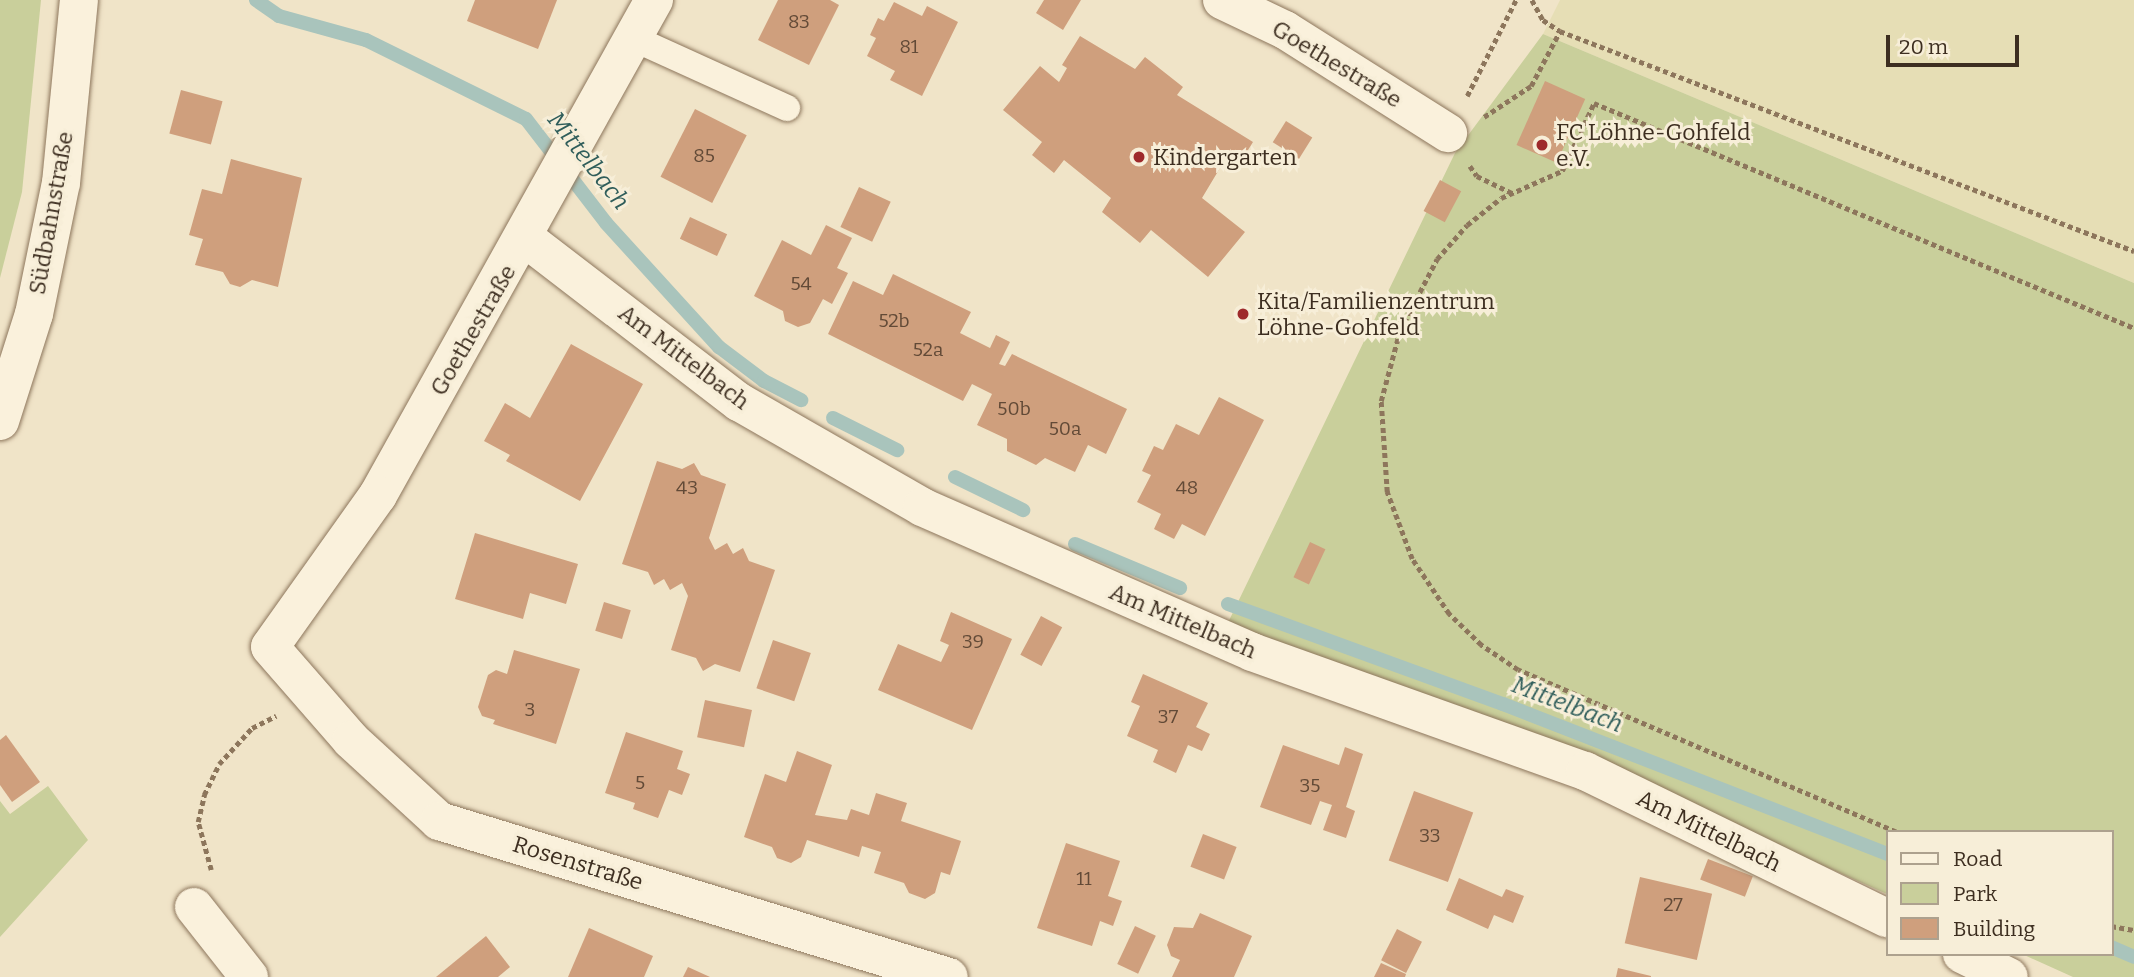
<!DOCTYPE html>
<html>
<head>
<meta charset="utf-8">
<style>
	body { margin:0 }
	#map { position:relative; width:2134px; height:977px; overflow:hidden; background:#f0e4c8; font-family:Bitter,serif }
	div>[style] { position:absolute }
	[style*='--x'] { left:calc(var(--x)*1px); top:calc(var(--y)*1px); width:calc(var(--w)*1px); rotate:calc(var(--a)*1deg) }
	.farmland>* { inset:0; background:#e6deb5 }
	.green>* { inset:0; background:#c9cf9b }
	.stream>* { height:14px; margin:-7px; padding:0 7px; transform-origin:7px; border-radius:7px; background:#a9c4bc }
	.building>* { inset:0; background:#cf9f7d; transform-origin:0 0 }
	.path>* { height:4.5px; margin-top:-2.25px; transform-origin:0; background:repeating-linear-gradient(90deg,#8d765c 0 5px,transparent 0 8.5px) }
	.roads { filter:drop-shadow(0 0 2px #8d765c) drop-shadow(0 0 2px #8d765c) }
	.lane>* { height:26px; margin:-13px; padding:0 13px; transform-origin:13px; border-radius:13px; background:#faf1dc }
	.street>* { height:38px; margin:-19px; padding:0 19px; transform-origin:19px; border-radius:19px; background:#faf1dc }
	.secondary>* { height:38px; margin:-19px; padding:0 19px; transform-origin:19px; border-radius:19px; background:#faf1dc }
	.dots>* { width:19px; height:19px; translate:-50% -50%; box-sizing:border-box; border:4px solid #f7eed8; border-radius:50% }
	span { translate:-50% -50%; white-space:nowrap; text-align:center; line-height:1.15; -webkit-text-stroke:6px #f7eed8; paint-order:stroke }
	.number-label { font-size:19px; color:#624a37 }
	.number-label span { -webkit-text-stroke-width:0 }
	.street-label { font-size:23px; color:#3d2e20 }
	.poi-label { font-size:23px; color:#3d2e20 }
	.left { translate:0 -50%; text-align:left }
	.water-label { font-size:24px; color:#2f5d5a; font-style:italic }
	.legend { position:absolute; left:1886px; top:830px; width:228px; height:126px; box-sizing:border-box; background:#f7eed8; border:2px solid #ada18e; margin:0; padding:9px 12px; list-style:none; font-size:21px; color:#3d2e20 }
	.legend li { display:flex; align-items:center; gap:14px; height:35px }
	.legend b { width:35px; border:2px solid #ada18e }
	.scale { position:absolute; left:1886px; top:35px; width:133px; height:32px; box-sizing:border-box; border:4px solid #3d2e20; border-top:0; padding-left:9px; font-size:21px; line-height:24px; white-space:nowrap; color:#3d2e20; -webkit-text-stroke:5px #f7eed8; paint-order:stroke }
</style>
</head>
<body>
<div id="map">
	<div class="farmland">
		<i style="clip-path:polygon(1560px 0,2134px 0,2134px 283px,1543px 34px)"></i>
	</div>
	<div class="green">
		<i style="clip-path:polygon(0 0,41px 0,22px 192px,0 278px)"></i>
		<i style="clip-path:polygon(1543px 34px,2134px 283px,2134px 977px,2073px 977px,2022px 954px,2111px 954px,2111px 832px,1887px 832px,1887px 894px,1590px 762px,1222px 635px,1455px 153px)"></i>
		<i style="clip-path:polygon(48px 786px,88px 840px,0 937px,0 801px,10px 814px)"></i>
	</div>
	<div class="stream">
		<i style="--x:256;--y:0;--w:28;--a:35"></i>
		<i style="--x:279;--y:16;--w:90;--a:15.4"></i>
		<i style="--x:366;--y:40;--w:178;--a:26.3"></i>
		<i style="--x:526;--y:119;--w:131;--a:52.4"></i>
		<i style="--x:606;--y:223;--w:168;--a:47.7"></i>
		<i style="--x:719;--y:347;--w:56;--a:37.1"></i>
		<i style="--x:764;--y:381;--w:42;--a:27.2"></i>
		<i style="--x:833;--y:418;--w:72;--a:26.6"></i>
		<i style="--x:955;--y:477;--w:76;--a:25.9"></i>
		<i style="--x:1075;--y:544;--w:114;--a:22.7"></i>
		<i style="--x:1228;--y:604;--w:293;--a:20"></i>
		<i style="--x:1503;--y:704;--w:412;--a:21.3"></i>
		<i style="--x:2111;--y:947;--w:25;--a:23"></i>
	</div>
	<div class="building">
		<i style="clip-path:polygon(475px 0,557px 0,538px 49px,467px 21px)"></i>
		<i style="clip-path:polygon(778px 0,830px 0,839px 5px,809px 65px,758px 40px)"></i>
		<i style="clip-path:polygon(1044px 0,1081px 0,1063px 30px,1036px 13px)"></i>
		<i style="clip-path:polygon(894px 2px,922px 16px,927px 6px,958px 22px,922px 96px,890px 80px,895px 71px,867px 56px,876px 38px,870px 35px,878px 18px,884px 21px)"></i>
		<i style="clip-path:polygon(1080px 36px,1135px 69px,1145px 57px,1183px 87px,1177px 95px,1253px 142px,1235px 171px,1223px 163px,1202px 198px,1245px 232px,1208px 277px,1151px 230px,1140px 243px,1102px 212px,1111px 198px,1064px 160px,1054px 173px,1032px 155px,1042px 142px,1003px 110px,1040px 66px,1059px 82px,1067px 68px,1062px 65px)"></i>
		<i style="left:1545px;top:81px;width:44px;height:70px;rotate:24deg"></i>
		<i style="left:181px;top:90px;width:43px;height:45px;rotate:15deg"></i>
		<i style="left:695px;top:109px;width:58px;height:76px;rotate:27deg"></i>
		<i style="left:1286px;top:121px;width:31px;height:25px;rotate:32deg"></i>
		<i style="clip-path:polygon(231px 159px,302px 178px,278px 287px,252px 280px,240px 287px,230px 284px,223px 272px,195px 265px,203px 239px,189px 235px,202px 189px,222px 194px)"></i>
		<i style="left:1440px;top:180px;width:24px;height:35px;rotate:28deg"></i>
		<i style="left:859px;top:187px;width:35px;height:44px;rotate:25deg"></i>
		<i style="left:690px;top:217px;width:41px;height:24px;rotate:25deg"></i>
		<i style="clip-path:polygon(826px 225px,852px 238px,837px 268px,848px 273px,832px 304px,823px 299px,810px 323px,798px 327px,785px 321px,783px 311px,754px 296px,782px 240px,811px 255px)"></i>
		<i style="clip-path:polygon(893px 274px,971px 312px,960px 333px,990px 348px,996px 335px,1010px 342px,999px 364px,1005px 366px,1012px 354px,1127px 409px,1106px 454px,1088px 445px,1075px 472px,1045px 458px,1036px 465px,1007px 451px,1007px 439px,977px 425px,992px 394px,972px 384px,963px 401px,828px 334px,853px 281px,883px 295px)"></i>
		<i style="clip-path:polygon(571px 344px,643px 384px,580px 501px,506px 461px,510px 455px,484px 441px,505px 403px,530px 418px)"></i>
		<i style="clip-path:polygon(1219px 397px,1264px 420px,1205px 536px,1182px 524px,1174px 539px,1154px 529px,1161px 514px,1137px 502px,1151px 475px,1142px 471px,1154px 446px,1163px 450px,1176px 424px,1199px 435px)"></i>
		<i style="clip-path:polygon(657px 461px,682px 469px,694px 463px,701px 475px,726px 484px,709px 538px,715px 550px,727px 543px,733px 554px,743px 548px,749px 561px,775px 570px,740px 672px,715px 664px,703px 671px,696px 658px,671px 650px,688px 596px,682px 583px,670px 590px,664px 579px,654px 585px,648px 572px,622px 564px)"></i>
		<i style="clip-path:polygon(475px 533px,578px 564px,566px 604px,530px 593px,523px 619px,455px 599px)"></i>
		<i style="left:1310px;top:542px;width:17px;height:39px;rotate:25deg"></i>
		<i style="left:604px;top:602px;width:28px;height:30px;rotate:17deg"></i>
		<i style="clip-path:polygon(951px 612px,1012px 639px,972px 730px,878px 690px,898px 644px,941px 662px,949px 645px,940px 641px)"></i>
		<i style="left:1041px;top:616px;width:24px;height:44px;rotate:28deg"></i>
		<i style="left:773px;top:640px;width:40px;height:51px;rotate:19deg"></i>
		<i style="clip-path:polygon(514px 650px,580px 669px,556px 744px,493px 724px,495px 720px,482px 716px,478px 707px,488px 675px,496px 670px,507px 674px)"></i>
		<i style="clip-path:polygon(1143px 674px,1208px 703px,1196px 727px,1210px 734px,1202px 751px,1188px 745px,1176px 773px,1153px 762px,1158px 750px,1127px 736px,1140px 706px,1131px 702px)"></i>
		<i style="left:705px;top:700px;width:48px;height:38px;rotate:12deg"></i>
		<i style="clip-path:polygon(626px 732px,683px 751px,677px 769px,690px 774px,682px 795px,669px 790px,658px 818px,633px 809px,635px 803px,605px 793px)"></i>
		<i style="clip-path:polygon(6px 735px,40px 782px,12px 802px,0 785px,0 740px)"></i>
		<i style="clip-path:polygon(1283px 745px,1339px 765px,1345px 747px,1363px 754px,1346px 807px,1355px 811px,1346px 838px,1323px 830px,1332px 805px,1320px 801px,1311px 825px,1260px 807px)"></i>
		<i style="clip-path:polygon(797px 751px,832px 765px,815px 815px,847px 820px,851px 809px,869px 815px,876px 793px,907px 803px,901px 821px,961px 841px,950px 875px,941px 872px,935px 893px,925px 899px,909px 893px,904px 883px,874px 873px,881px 852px,862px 846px,859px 857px,807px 840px,801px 857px,791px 863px,777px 858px,772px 847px,744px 837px,765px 774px,786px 782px)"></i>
		<i style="left:1414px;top:791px;width:63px;height:74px;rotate:20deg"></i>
		<i style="left:1203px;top:834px;width:36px;height:35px;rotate:21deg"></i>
		<i style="clip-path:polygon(1066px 843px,1120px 861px,1108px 896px,1122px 901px,1113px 926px,1100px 921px,1092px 946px,1037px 928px)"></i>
		<i style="left:1708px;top:859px;width:48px;height:22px;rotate:21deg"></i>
		<i style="left:1640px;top:877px;width:74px;height:68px;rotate:13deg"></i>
		<i style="clip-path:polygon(1459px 878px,1502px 897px,1506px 889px,1524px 896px,1513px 923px,1494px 915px,1488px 929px,1446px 910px)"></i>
		<i style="clip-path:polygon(1200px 913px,1252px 936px,1234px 977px,1172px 977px,1180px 960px,1171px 956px,1167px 945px,1174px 927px,1193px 928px)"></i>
		<i style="left:1135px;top:926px;width:23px;height:42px;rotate:25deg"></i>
		<i style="clip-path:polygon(589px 928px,653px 956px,644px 977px,568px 977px)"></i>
		<i style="left:1397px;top:929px;width:28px;height:35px;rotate:27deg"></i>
		<i style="clip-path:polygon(486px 936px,510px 967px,498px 977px,436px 977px)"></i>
		<i style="clip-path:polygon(1381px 963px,1406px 974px,1405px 977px,1374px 977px)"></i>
		<i style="clip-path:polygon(688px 967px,710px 977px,683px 977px)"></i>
		<i style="clip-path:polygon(1618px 968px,1651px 976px,1651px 977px,1616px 977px)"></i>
	</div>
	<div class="path">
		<i style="--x:1532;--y:0;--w:23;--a:61"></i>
		<i style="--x:1543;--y:20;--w:20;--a:33"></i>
		<i style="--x:1560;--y:31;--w:615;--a:20.97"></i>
		<i style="--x:1467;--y:96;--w:108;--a:-63"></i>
		<i style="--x:1484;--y:117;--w:56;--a:-33.4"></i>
		<i style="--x:1531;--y:86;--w:62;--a:-62.2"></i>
		<i style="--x:1470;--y:166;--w:12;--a:55"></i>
		<i style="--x:1477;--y:176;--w:39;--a:26"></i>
		<i style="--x:1896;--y:832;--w:411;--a:-156.8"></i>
		<i style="--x:1518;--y:670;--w:45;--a:-146"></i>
		<i style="--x:1481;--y:645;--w:45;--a:-135.9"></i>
		<i style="--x:1449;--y:614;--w:66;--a:-123.9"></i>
		<i style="--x:1412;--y:559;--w:72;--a:-110.5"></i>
		<i style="--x:1387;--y:492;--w:91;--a:-93.8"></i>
		<i style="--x:1381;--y:401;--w:73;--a:-75"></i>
		<i style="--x:1400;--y:330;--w:80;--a:-62.5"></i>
		<i style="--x:1437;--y:259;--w:45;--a:-48.6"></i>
		<i style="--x:1467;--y:225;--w:43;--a:-38.5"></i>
		<i style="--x:1501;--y:198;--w:67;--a:-23.9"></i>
		<i style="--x:1562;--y:171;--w:75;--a:-64.8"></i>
		<i style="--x:1594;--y:103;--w:585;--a:22.62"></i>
		<i style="--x:211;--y:870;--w:50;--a:-105.2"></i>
		<i style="--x:198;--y:822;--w:28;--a:-77"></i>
		<i style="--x:204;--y:795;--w:34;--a:-64"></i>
		<i style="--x:219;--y:764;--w:49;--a:-47.5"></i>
		<i style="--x:252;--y:728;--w:27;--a:-27"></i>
		<i style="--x:2111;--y:926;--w:23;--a:10"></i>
	</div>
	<div class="roads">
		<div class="lane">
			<i style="--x:635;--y:39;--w:167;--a:24.4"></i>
		</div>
		<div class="street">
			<i style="--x:654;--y:0;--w:567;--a:119.14"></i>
			<i style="--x:378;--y:495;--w:186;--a:125.4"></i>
			<i style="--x:270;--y:647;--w:123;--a:48.9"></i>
			<i style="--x:351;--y:740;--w:120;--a:42.6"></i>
			<i style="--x:439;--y:821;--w:533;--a:17.01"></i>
			<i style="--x:1222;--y:0;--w:70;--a:25.5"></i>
			<i style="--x:1285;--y:30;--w:193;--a:32.3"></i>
			<i style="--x:525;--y:238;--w:270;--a:37.5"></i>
			<i style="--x:739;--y:402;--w:211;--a:29.8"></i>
			<i style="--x:922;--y:507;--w:360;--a:23.7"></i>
			<i style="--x:1252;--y:652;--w:354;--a:19.7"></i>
			<i style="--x:1585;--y:771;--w:336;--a:26"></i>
			<i style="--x:0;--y:421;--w:112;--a:-72.4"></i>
			<i style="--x:34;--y:314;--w:134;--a:-78.4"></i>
			<i style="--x:61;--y:183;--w:184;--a:-84.4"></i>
			<i style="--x:1962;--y:954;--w:52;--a:26.1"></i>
		</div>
		<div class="secondary">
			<i style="--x:194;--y:907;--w:89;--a:51.8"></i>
		</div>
	</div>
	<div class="dots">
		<i style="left:1542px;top:145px;background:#9e2a2b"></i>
		<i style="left:1139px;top:157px;background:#9e2a2b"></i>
		<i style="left:1243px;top:314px;background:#9e2a2b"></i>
	</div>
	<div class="number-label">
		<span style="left:799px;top:22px">83</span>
		<span style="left:909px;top:47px">81</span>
		<span style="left:704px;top:156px">85</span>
		<span style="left:801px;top:284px">54</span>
		<span style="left:894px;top:321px">52b</span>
		<span style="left:928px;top:350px">52a</span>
		<span style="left:1014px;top:409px">50b</span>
		<span style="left:1065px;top:429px">50a</span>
		<span style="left:687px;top:488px">43</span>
		<span style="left:1187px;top:488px">48</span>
		<span style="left:973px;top:642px">39</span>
		<span style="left:530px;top:710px">3</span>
		<span style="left:1168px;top:717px">37</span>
		<span style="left:640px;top:783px">5</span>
		<span style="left:1310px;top:786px">35</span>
		<span style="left:1430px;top:836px">33</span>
		<span style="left:1084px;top:879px">11</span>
		<span style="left:1673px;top:905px">27</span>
	</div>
	<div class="street-label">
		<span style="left:1337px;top:64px;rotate:31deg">Goethestraße</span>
		<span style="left:51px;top:213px;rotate:-80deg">Südbahnstraße</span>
		<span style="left:473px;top:330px;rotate:-60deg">Goethestraße</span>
		<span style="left:684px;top:357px;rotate:37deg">Am Mittelbach</span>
		<span style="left:1183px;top:621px;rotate:23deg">Am Mittelbach</span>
		<span style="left:1709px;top:831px;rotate:26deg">Am Mittelbach</span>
		<span style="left:578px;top:863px;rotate:17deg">Rosenstraße</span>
	</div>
	<div class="poi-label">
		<span class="left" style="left:1556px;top:145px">FC Löhne-Gohfeld<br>e.V.</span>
		<span class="left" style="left:1153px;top:157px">Kindergarten</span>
		<span class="left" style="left:1257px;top:314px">Kita/Familienzentrum<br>Löhne-Gohfeld</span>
	</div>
	<div class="water-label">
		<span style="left:588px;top:161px;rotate:52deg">Mittelbach</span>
		<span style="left:1567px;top:705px;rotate:21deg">Mittelbach</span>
	</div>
	<ul class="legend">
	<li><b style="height:9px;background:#faf1dc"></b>Road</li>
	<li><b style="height:19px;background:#c9cf9b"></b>Park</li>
	<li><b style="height:19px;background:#cf9f7d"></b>Building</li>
	</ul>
	<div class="scale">20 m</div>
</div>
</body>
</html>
